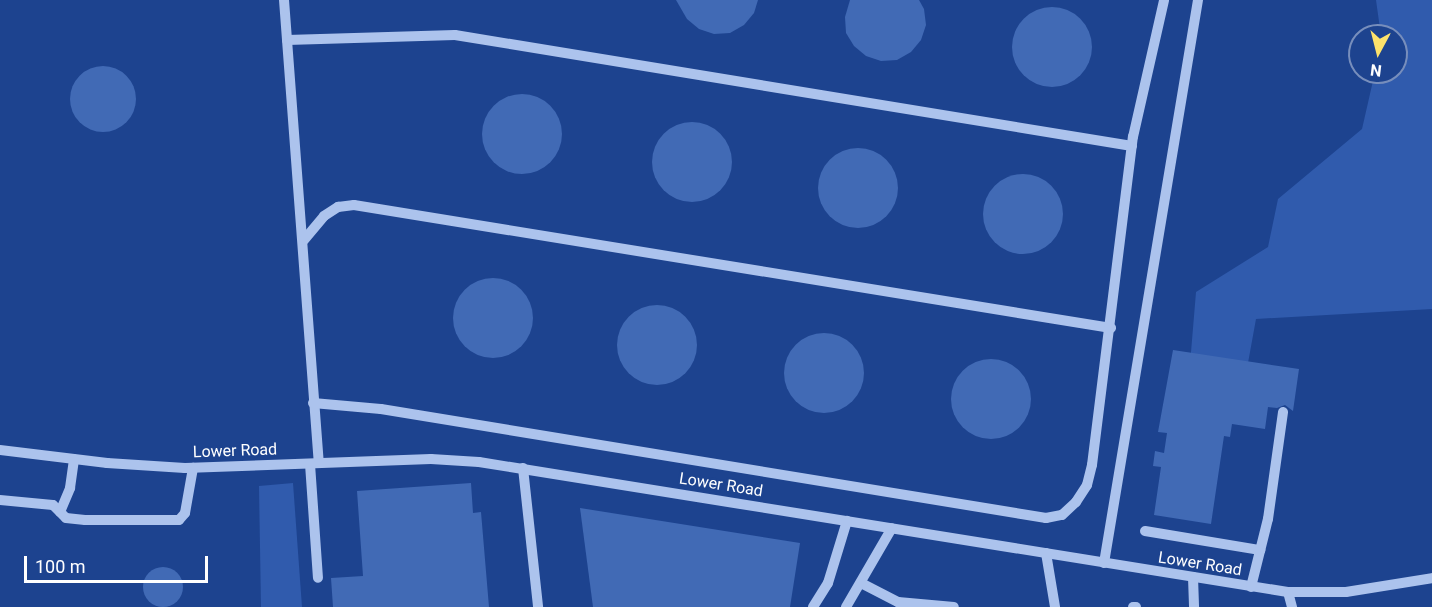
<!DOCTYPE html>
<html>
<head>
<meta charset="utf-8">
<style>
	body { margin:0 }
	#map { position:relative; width:1432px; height:607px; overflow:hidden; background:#1d438f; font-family:Roboto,sans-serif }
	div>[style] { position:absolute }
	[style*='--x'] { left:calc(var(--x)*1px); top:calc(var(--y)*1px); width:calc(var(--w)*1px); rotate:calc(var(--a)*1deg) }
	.green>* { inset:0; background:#305bad }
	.building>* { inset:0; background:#416ab5 }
	.round { border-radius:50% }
	.minor>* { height:10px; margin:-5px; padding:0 5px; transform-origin:5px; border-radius:5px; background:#acc3ed }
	span { translate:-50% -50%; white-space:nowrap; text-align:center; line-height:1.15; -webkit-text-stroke:4.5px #1d438f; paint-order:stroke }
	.street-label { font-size:16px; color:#fff }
	.north { position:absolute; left:1348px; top:24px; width:60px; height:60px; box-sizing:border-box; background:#1d438f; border:2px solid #778ebc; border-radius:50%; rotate:187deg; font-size:16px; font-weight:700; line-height:24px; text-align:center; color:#fff }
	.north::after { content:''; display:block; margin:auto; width:21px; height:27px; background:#fde26b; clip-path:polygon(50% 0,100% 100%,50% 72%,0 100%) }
	.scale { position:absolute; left:24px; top:556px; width:184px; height:27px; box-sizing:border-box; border:3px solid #fff; border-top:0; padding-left:8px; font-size:18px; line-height:21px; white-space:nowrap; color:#fff; -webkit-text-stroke:4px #1d438f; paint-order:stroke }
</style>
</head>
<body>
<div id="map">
	<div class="green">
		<i style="clip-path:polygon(1376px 0,1432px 0,1432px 309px,1256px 319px,1242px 396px,1188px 388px,1196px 292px,1268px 247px,1278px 199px,1362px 129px,1375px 72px,1396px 72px,1396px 36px,1381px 36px)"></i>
		<i style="clip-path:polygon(293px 483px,302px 607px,261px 607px,259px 486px)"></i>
	</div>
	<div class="building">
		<i style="clip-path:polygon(676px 0,758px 0,754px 13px,744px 25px,730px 33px,714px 34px,699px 29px,687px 19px)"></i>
		<i style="clip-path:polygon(850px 0,919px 0,924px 9px,926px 25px,921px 40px,911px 52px,897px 60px,881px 61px,866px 56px,854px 46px,846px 33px,845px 17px)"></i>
		<i class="round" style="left:1012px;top:7px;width:80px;height:80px"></i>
		<i class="round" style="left:70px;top:66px;width:66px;height:66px"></i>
		<i class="round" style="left:482px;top:94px;width:80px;height:80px"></i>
		<i class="round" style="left:652px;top:122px;width:80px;height:80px"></i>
		<i class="round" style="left:818px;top:148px;width:80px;height:80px"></i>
		<i class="round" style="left:983px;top:174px;width:80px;height:80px"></i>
		<i class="round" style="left:453px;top:278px;width:80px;height:80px"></i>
		<i class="round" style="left:617px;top:305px;width:80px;height:80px"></i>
		<i class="round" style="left:784px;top:333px;width:80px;height:80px"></i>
		<i style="clip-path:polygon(1173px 350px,1299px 369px,1293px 411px,1285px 405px,1277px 408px,1268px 407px,1265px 429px,1232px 424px,1230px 437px,1224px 436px,1211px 524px,1154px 515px,1161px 467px,1153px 466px,1155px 451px,1164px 453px,1167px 433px,1158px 432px)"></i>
		<i class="round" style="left:951px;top:359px;width:80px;height:80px"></i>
		<i style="clip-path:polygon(471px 483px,473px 513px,481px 512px,489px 607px,333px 607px,331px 578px,363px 576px,357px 491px)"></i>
		<i style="clip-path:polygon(580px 508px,800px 543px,790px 607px,593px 607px)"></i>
		<i class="round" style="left:143px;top:567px;width:40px;height:40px"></i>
	</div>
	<div class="minor">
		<i style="--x:284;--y:0;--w:464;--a:85.7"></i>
		<i style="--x:287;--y:40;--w:168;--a:-1.7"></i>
		<i style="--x:455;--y:35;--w:686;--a:9.31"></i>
		<i style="--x:304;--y:240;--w:31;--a:-50"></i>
		<i style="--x:324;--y:216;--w:17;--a:-33"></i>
		<i style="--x:338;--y:207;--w:16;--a:-7"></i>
		<i style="--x:354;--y:205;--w:767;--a:9.23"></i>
		<i style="--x:313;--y:403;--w:68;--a:5"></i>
		<i style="--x:381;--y:409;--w:674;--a:9.31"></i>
		<i style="--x:1046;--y:518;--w:16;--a:-11"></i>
		<i style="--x:1062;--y:515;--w:19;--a:-43"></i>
		<i style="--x:1076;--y:502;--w:20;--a:-57"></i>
		<i style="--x:1087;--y:485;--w:21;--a:-76"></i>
		<i style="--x:1092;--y:465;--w:331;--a:-82.9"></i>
		<i style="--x:1133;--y:137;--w:140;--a:-77.2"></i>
		<i style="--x:0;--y:450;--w:108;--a:6.9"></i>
		<i style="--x:107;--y:463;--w:78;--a:3.7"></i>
		<i style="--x:185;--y:468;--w:246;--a:-2.1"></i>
		<i style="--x:431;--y:459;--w:48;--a:3.6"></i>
		<i style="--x:479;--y:462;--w:819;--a:9.13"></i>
		<i style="--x:1288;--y:592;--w:58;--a:0"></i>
		<i style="--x:1346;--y:592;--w:87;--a:-9.2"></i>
		<i style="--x:310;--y:464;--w:114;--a:86"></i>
		<i style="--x:523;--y:468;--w:140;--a:83.8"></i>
		<i style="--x:0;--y:500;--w:53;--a:5.4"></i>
		<i style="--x:53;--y:505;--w:18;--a:45"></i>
		<i style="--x:66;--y:518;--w:19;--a:6"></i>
		<i style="--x:85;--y:520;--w:94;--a:0"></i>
		<i style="--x:179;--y:520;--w:9;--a:-49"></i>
		<i style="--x:185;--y:513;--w:46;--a:-79.9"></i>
		<i style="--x:60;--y:512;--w:26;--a:-67"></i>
		<i style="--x:70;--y:488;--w:29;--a:-82"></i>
		<i style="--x:1145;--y:531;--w:117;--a:9.4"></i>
		<i style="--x:1046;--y:553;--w:55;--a:80.5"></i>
		<i style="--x:1104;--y:563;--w:571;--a:-80.52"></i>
		<i style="--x:1193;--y:577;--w:30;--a:88"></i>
		<i style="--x:861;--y:583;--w:42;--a:27.2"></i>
		<i style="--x:898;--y:602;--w:56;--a:5.1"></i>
		<i style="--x:1251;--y:587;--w:70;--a:-76"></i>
		<i style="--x:1268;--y:519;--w:108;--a:-82"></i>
		<i style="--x:1288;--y:592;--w:16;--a:75"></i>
		<i style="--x:813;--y:607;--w:28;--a:-58"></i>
		<i style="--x:828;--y:583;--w:65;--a:-73"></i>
		<i style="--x:846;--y:607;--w:91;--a:-59.8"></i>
		<i style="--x:1133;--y:607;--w:3;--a:0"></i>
	</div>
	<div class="street-label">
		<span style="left:235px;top:451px;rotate:-2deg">Lower Road</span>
		<span style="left:721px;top:485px;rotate:9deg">Lower Road</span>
		<span style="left:1200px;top:564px;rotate:9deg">Lower Road</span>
	</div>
	<div class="north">N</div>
	<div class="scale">100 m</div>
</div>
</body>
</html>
